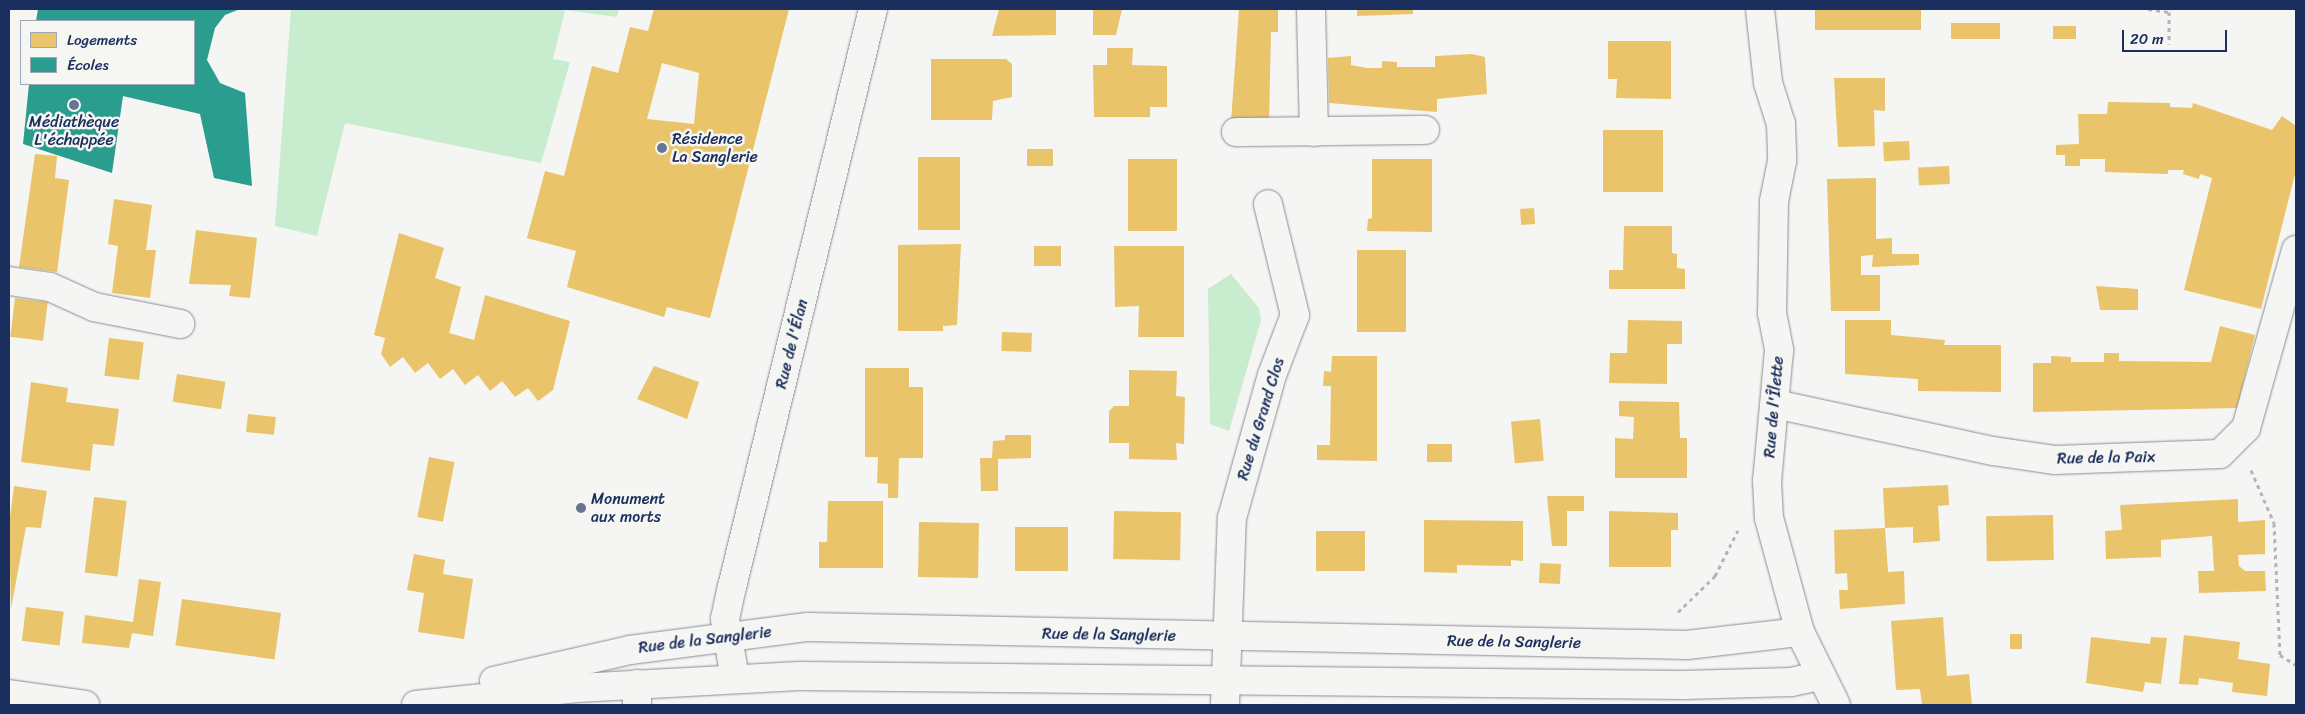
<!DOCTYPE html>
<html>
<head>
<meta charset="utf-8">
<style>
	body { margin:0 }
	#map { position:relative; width:2305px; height:714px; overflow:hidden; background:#f5f5f3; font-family:Sriracha,sans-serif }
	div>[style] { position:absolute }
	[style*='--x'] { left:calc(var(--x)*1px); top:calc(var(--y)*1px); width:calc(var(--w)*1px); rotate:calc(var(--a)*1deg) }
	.green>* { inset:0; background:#c8ecce }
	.homes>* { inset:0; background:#e9c46a; transform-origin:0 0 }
	.schools>* { inset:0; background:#2a9d8f }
	.path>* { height:3px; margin-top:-1.5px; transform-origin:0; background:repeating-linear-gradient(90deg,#b2b4b9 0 4px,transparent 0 8px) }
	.roads { filter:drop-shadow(0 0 1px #898d95) drop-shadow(0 0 1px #898d95) }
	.minor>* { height:28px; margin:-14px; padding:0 14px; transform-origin:14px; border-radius:14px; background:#f5f5f3 }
	.tertiary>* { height:28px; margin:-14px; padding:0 14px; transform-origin:14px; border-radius:14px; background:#f5f5f3 }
	.dots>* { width:14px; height:14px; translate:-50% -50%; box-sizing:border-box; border:2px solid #f6f6f2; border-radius:50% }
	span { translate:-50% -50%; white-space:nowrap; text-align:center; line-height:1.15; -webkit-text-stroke:5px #f6f6f2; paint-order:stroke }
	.poi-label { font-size:16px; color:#1b2f5e }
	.left { translate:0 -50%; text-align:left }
	.street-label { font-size:16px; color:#1b2f5e }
	.frame { position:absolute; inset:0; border:10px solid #1b2f5e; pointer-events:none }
	.legend { position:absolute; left:20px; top:20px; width:175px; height:65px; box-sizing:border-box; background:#f6f6f2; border:1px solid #9ea6b7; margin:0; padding:6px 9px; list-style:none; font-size:15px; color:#1b2f5e }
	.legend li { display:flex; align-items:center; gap:10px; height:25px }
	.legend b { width:25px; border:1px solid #9ea6b7 }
	.scale { position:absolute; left:2122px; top:30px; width:105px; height:22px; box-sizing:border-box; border:2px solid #1b2f5e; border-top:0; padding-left:6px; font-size:15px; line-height:18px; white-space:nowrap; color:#1b2f5e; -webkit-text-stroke:4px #f6f6f2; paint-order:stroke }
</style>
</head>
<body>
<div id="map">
	<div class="green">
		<i style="clip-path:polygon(291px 9px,619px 9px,617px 17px,565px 10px,553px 59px,570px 62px,541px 163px,345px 123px,317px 236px,275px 226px)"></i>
		<i style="clip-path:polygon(1231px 274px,1259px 308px,1261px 320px,1229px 431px,1210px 424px,1208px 289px)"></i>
	</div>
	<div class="homes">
		<i style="clip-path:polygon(evenodd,654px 9px,789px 9px,710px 318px,667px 307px,664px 317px,567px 287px,576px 251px,527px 238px,545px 171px,564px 176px,592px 66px,618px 73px,630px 27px,648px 31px,654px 9px,662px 63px,699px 73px,694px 124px,647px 119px,662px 63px)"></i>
		<i style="clip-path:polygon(999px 9px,1056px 9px,1056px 35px,992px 36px)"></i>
		<i style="clip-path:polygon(1093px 9px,1122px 9px,1116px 35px,1093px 35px)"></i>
		<i style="clip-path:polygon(1239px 9px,1278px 9px,1278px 32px,1271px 32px,1269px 121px,1231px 122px)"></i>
		<i style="clip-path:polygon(1357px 9px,1413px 9px,1413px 14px,1357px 16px)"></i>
		<i style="left:1815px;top:9px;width:106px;height:21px"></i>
		<i style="left:1951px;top:23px;width:49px;height:16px"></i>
		<i style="left:2053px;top:26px;width:23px;height:13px"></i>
		<i style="clip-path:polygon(1608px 41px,1671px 41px,1671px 99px,1616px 98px,1617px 79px,1608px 79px)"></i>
		<i style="clip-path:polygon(1107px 48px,1133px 48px,1132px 65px,1167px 66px,1167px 107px,1150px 107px,1150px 117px,1094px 117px,1093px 65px,1107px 65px)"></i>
		<i style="clip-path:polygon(1472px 54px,1485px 57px,1487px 94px,1437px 99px,1437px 112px,1329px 103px,1328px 58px,1351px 56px,1351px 65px,1367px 68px,1382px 68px,1382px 61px,1397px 62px,1397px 67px,1435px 67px,1435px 56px)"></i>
		<i style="clip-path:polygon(931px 59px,1006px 59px,1012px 64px,1012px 97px,993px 101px,992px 120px,931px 120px)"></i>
		<i style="clip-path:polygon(1834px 78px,1885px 78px,1885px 111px,1874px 110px,1875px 146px,1838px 147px)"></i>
		<i style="clip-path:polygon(2108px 102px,2170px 103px,2170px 107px,2192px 108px,2193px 103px,2272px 130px,2282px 116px,2296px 126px,2296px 170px,2261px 309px,2184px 290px,2212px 178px,2200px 174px,2199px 179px,2183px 174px,2184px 170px,2168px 170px,2168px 174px,2105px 172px,2105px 159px,2080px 159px,2080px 166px,2065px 166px,2065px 155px,2056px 155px,2056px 145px,2079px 144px,2078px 114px,2107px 114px)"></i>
		<i style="left:1603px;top:130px;width:60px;height:62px"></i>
		<i style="left:1909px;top:141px;width:19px;height:26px;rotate:87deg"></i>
		<i style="left:1027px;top:149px;width:26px;height:17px"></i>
		<i style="clip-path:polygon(35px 154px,57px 156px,55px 178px,69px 180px,57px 272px,19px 267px)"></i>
		<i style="left:960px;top:157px;width:73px;height:42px;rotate:90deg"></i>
		<i style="left:1128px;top:159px;width:49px;height:72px"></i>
		<i style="clip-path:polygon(1372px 159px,1432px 159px,1432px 232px,1367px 231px,1368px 219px,1372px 218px)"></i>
		<i style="left:1949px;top:166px;width:18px;height:31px;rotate:87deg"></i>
		<i style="clip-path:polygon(1876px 178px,1876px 239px,1892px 238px,1892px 254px,1919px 254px,1919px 265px,1872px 267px,1873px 255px,1861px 256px,1861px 275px,1880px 275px,1880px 311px,1831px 311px,1827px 179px)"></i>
		<i style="clip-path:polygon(114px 199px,152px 205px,146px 250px,156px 250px,150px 298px,112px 293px,118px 246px,108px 244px)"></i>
		<i style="left:1534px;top:208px;width:16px;height:14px;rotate:86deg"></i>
		<i style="clip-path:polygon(1624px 226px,1672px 226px,1672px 253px,1677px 254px,1677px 268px,1685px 269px,1685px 289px,1609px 289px,1609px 270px,1623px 270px)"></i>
		<i style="clip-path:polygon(196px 230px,257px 238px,250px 298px,229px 296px,231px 285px,189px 284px)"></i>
		<i style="clip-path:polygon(399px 233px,444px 248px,435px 278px,461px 287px,449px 333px,474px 340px,485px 295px,570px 321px,553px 390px,538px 401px,528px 388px,515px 397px,502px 381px,490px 391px,478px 375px,465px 385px,453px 369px,440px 379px,428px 363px,415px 373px,403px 357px,390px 367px,381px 354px,385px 338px,374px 335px)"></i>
		<i style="clip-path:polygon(961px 244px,957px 325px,943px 326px,943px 331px,898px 331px,898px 245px)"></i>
		<i style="left:1034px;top:246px;width:27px;height:20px"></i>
		<i style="clip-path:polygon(1114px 246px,1184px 246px,1184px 337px,1138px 337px,1139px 306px,1115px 307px)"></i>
		<i style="left:1357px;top:250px;width:49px;height:82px"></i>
		<i style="clip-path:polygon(2096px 286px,2138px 289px,2138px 310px,2100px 310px)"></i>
		<i style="left:15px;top:298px;width:33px;height:39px;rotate:7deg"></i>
		<i style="clip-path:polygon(1628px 320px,1682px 321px,1682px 344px,1667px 344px,1667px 384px,1609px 383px,1610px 353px,1627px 353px)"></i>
		<i style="clip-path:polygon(1845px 320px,1891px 320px,1891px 335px,1945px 340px,1944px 345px,2001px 345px,2001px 392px,1918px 391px,1918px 379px,1845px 374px)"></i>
		<i style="clip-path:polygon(2220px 326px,2255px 335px,2237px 408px,2033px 412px,2033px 363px,2051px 363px,2051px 356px,2071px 357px,2071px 362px,2104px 362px,2104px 353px,2119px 353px,2119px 361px,2211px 362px)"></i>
		<i style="left:1002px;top:332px;width:30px;height:19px;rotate:2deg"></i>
		<i style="left:109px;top:338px;width:35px;height:38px;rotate:7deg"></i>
		<i style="clip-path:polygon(1332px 356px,1377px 356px,1377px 461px,1317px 460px,1317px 445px,1330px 445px,1331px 386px,1323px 386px,1324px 371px,1331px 372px)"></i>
		<i style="clip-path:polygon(654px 366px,699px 382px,687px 419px,637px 399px)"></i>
		<i style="clip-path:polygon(865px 368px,909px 368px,909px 387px,923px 387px,923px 458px,899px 458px,898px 498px,888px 498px,888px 484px,877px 483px,878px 457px,865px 457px)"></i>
		<i style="clip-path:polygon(1129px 370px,1177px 371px,1176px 396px,1185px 397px,1184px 444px,1176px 443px,1177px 460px,1129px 459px,1129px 443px,1109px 443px,1109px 411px,1114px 406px,1129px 406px)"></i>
		<i style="left:177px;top:374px;width:49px;height:28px;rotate:9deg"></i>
		<i style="clip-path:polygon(31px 382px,68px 388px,66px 402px,119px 409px,114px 446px,93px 444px,90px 471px,21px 462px)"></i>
		<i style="clip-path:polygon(1619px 401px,1679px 402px,1680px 438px,1687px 438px,1687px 478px,1615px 478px,1615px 438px,1633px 439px,1634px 417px,1619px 416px)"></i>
		<i style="left:248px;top:414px;width:28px;height:18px;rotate:6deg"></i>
		<i style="left:1540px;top:419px;width:42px;height:29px;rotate:85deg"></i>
		<i style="clip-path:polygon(1005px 435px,1031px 435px,1031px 458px,998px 459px,998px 491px,981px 491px,980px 458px,992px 458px,993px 441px,1005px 440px)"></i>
		<i style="left:1427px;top:444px;width:25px;height:18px"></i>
		<i style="left:429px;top:457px;width:26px;height:61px;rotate:11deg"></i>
		<i style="clip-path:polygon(1948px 485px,1949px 505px,1938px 506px,1940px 541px,1913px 543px,1913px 527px,1885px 528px,1883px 488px)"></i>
		<i style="clip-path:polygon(14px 486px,47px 491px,41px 528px,26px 527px,11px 609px,9px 525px)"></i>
		<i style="clip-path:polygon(1547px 496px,1584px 496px,1584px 511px,1567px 511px,1567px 546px,1552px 546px)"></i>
		<i style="left:94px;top:497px;width:33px;height:76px;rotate:7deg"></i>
		<i style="clip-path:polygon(2238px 499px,2238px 522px,2265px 520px,2265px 554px,2238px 555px,2239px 566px,2245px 571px,2265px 571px,2266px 591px,2199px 593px,2198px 571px,2214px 571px,2212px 536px,2161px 540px,2161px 557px,2106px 559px,2105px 531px,2122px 530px,2120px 505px)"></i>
		<i style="clip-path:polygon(828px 501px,883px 501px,883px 568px,819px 568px,819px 542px,827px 542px)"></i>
		<i style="left:1114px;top:511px;width:67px;height:48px;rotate:1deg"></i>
		<i style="clip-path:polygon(1609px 511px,1678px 513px,1678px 530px,1671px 530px,1671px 567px,1609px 567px)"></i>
		<i style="left:2053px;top:515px;width:45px;height:67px;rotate:89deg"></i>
		<i style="clip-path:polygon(1424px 520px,1523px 521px,1523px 561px,1511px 560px,1511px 566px,1457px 565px,1457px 573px,1424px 572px)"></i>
		<i style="left:919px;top:522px;width:60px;height:55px;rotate:1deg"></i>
		<i style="left:1015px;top:527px;width:53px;height:44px"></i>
		<i style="clip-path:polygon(1885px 528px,1888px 572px,1904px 571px,1905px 604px,1840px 609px,1839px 590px,1848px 590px,1847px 573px,1835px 574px,1834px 530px)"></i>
		<i style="left:1316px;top:531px;width:49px;height:40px"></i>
		<i style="clip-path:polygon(414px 554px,445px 560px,443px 574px,473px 579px,464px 639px,418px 632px,424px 593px,407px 590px)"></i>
		<i style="left:1540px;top:563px;width:21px;height:20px;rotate:3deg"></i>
		<i style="clip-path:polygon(139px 579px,161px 582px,153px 636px,132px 633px,129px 648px,82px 643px,85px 615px,133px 622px)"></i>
		<i style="left:182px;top:599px;width:100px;height:47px;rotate:8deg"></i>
		<i style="left:26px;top:607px;width:38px;height:34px;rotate:7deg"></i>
		<i style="clip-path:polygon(1943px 617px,1947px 676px,1969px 674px,1972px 705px,1922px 705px,1920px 689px,1896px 690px,1891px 621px)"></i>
		<i style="left:2022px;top:634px;width:15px;height:12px;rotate:90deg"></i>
		<i style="clip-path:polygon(2184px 635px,2240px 642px,2238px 659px,2270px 664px,2267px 696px,2232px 692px,2233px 683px,2199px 678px,2198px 685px,2179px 684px)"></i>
		<i style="clip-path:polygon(2091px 637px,2150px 644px,2151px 637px,2167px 638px,2161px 684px,2145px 682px,2143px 692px,2086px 683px)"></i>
	</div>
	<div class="schools">
		<i style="clip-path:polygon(38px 9px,240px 9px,225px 15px,215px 28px,207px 60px,220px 83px,245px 93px,252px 186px,214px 178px,200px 114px,123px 96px,112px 173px,23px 144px,29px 84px,194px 84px,194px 21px,36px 21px)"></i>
	</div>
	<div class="path">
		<i style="--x:2148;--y:9;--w:21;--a:8"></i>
		<i style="--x:2169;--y:12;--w:32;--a:90"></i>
		<i style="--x:2251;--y:470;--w:58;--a:66.5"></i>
		<i style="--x:2274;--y:523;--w:132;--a:87.4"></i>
		<i style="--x:2280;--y:655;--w:19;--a:32"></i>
		<i style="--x:1678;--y:612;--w:52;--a:-44.2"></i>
		<i style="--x:1715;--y:576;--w:51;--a:-63.4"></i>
	</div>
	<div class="roads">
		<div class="minor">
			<i style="--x:1311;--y:9;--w:123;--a:88.6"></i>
			<i style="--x:1760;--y:9;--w:74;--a:83.8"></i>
			<i style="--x:1768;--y:83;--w:43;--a:72.4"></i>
			<i style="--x:1781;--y:124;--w:37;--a:88"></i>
			<i style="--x:1782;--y:161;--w:41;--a:101.3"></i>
			<i style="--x:1774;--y:201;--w:112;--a:91"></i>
			<i style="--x:1772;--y:313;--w:38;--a:79"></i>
			<i style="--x:1779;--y:350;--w:132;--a:95.2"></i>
			<i style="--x:1767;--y:481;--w:37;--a:87"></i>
			<i style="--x:1769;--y:518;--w:118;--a:74.8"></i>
			<i style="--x:1800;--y:632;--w:81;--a:63.7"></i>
			<i style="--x:1236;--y:132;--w:189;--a:-0.6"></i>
			<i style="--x:9;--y:281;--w:41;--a:8.3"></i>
			<i style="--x:50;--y:287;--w:48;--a:24.4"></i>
			<i style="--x:94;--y:307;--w:88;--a:11.2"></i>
			<i style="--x:1775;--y:404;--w:223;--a:12.2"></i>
			<i style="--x:1993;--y:451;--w:63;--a:8.3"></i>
			<i style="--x:2055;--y:460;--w:165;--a:-2.1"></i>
			<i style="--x:2220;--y:454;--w:37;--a:-45"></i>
			<i style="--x:2246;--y:428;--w:185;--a:-74.3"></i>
			<i style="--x:735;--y:679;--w:61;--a:-99.5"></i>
			<i style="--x:725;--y:619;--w:33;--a:-78"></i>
			<i style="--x:732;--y:587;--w:595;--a:-76.29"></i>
			<i style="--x:637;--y:684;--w:21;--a:90"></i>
			<i style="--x:1225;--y:705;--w:187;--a:-87.9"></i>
			<i style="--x:1232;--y:518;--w:148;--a:-74.4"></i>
			<i style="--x:1272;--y:375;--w:64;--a:-69"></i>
			<i style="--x:1295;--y:315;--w:114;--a:-103.7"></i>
		</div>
		<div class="tertiary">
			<i style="--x:494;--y:681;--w:139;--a:-12.8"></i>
			<i style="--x:630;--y:650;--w:179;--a:-7.4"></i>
			<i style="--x:808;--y:627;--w:879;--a:1.17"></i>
			<i style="--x:1687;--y:645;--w:114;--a:-6.6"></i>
			<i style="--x:9;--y:694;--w:77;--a:8.2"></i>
			<i style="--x:416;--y:705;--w:162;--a:-6"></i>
			<i style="--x:577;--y:688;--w:222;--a:-3.1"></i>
			<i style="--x:799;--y:676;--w:885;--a:0.58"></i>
			<i style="--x:1684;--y:685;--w:107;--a:-1.6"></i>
			<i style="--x:1791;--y:682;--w:30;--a:-12"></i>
		</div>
	</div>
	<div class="dots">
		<i style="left:74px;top:105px;background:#677492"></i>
		<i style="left:662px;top:148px;background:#677492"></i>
		<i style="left:581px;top:508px;background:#677492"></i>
	</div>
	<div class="poi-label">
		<span style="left:74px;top:131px">Médiathèque<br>L'échappée</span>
		<span class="left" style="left:672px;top:148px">Résidence<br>La Sanglerie</span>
		<span class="left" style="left:591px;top:508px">Monument<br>aux morts</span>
	</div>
	<div class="street-label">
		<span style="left:792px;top:344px;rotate:-76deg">Rue de l'Élan</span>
		<span style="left:1774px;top:407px;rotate:-85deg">Rue de l'Îlette</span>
		<span style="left:1261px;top:419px;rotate:-73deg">Rue du Grand Clos</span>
		<span style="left:2106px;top:458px;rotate:-1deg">Rue de la Paix</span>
		<span style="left:1109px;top:635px;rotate:1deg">Rue de la Sanglerie</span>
		<span style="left:705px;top:640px;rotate:-7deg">Rue de la Sanglerie</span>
		<span style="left:1514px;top:642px;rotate:1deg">Rue de la Sanglerie</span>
	</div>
	<div class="frame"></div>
	<ul class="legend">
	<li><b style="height:14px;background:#e9c46a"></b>Logements</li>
	<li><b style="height:14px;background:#2a9d8f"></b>Écoles</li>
	</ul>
	<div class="scale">20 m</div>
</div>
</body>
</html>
